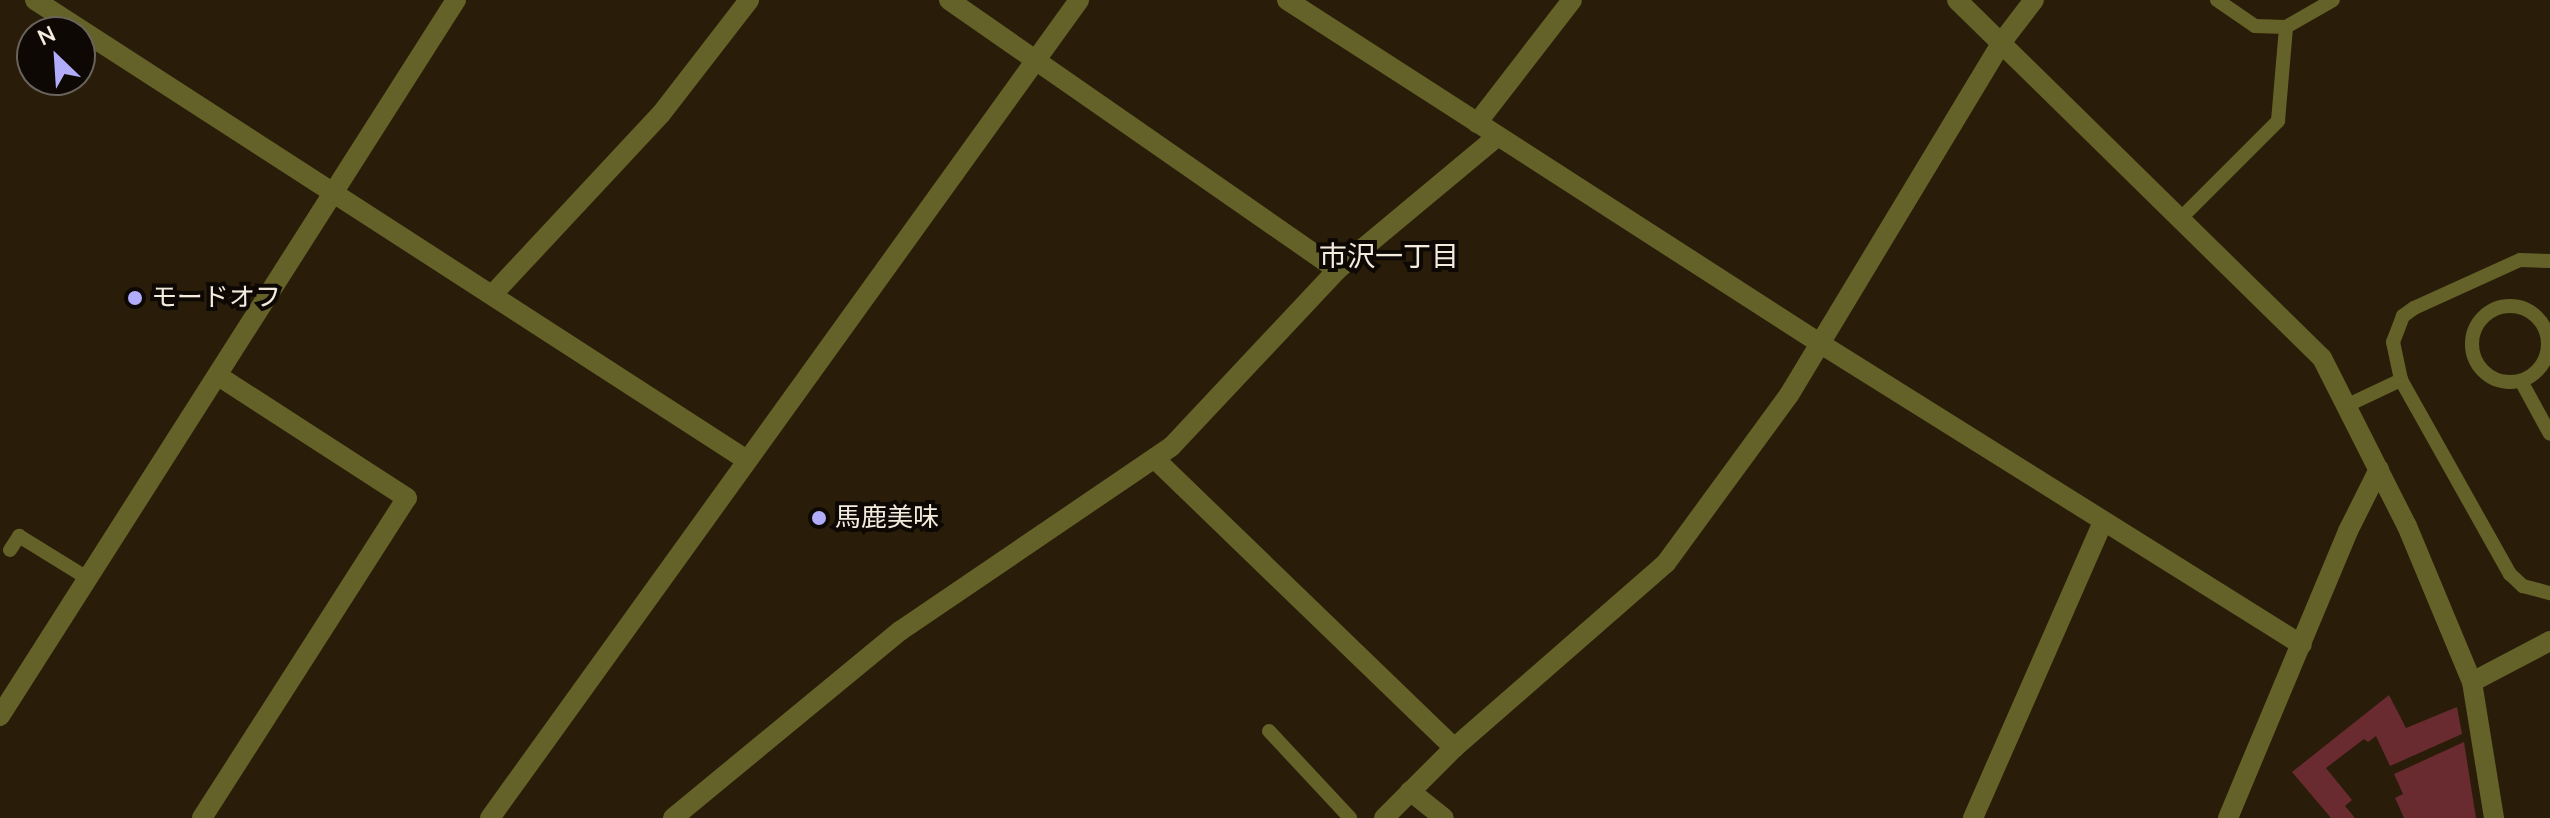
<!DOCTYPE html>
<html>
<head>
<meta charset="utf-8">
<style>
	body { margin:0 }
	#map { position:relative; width:2550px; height:818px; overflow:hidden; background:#291d09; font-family:"Nunito Sans","Noto Sans JP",sans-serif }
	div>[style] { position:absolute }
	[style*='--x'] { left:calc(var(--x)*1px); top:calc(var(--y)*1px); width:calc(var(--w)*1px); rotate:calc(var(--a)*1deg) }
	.green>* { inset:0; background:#692a30 }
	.service>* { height:14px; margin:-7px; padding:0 7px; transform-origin:7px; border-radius:7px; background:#646228 }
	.service>.ring { margin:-7px; padding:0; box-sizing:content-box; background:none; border:14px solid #646228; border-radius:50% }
	.minor>* { height:20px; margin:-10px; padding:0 10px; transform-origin:10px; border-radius:10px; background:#646228 }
	.tertiary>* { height:20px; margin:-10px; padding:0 10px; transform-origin:10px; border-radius:10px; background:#646228 }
	.dots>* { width:22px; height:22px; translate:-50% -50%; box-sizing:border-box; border:4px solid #0d0803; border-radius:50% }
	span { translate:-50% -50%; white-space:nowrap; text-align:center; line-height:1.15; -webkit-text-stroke:8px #0d0803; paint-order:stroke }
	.poi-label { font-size:26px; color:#f4ebdf }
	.left { translate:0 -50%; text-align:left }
	.neighbourhood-label { font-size:28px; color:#f4ebdf }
	.north { position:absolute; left:16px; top:16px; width:80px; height:80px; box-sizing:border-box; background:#0d0803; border:2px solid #69635b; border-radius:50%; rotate:335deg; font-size:22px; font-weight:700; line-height:32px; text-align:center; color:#f4ebdf }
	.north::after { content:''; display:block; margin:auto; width:28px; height:36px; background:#b1adfa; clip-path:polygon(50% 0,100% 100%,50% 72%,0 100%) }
</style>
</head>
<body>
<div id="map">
	<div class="green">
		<i style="clip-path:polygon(2389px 695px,2406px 728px,2457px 707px,2462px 734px,2390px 766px,2376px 736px,2368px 742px,2364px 739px,2326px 768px,2352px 800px,2345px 806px,2355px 818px,2331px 818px,2292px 772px)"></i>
		<i style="clip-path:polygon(2464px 742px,2476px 818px,2404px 818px,2395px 798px,2403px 794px,2394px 774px)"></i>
	</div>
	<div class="service">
		<i style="--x:2217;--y:0;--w:46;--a:34.4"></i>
		<i style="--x:2255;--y:26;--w:31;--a:2"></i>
		<i style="--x:2286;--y:27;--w:54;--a:-29.9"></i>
		<i style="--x:2180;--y:219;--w:139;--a:-45"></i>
		<i style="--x:2278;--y:121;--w:94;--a:-85.1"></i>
		<i style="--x:2550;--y:261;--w:30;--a:-178"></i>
		<i style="--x:2520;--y:260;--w:116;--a:155.6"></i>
		<i style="--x:2414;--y:308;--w:14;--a:144"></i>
		<i style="--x:2403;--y:316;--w:28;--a:111"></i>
		<i style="--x:2393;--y:342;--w:39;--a:78"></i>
		<i style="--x:2401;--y:380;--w:223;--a:60.7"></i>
		<i style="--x:2510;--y:574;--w:18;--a:43"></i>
		<i style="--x:2523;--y:586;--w:28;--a:15"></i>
		<i class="ring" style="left:2472px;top:306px;width:62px;height:62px"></i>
		<i style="--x:2521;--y:381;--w:60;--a:61.3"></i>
		<i style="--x:2348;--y:405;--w:59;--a:-25.3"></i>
		<i style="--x:10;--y:550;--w:17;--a:-57"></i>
		<i style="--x:19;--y:536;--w:80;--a:31.7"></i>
		<i style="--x:1269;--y:731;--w:119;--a:47"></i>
	</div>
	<div class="minor">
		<i style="--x:949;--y:0;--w:473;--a:34.8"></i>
		<i style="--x:1957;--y:0;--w:511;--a:44.45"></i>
		<i style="--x:2322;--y:358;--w:188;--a:63.2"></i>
		<i style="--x:2407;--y:526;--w:169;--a:67.4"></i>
		<i style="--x:2472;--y:682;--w:138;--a:80.8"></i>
		<i style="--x:1477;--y:123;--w:155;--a:-52.3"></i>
		<i style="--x:493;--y:294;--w:246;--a:-47"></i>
		<i style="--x:661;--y:114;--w:144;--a:-52.3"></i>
		<i style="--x:1155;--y:459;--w:416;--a:44"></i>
		<i style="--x:2472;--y:682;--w:88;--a:-27.7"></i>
		<i style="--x:0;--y:716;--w:849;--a:-57.51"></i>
		<i style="--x:1410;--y:791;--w:43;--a:38.5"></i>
		<i style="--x:202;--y:818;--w:380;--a:-57.4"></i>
		<i style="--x:407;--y:498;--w:223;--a:-147.1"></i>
		<i style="--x:673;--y:818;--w:294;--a:-39.5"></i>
		<i style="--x:900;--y:631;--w:328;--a:-34.2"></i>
		<i style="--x:1171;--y:447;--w:243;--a:-46.8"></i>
		<i style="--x:1337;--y:270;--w:209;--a:-39.8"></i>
		<i style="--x:1384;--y:818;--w:99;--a:-45"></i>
		<i style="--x:1454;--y:748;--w:281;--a:-41.1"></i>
		<i style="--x:1666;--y:563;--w:208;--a:-53.8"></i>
		<i style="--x:1789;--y:395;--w:411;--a:-58.9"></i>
		<i style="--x:2001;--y:43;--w:54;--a:-52.5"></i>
		<i style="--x:1973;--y:818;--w:323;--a:-66.3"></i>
	</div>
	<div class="tertiary">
		<i style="--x:35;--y:0;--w:845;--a:32.88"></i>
		<i style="--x:1287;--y:0;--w:635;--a:32.79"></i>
		<i style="--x:1821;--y:344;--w:567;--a:32.04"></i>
		<i style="--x:490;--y:818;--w:1008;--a:-54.24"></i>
		<i style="--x:2228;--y:818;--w:311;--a:-67.3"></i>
		<i style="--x:2348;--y:531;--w:69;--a:-63.4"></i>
	</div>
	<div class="dots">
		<i style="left:135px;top:298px;background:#b1adfa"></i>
		<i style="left:819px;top:518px;background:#b1adfa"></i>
	</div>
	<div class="poi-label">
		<span class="left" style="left:151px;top:298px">モードオフ</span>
		<span class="left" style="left:835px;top:518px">馬鹿美味</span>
	</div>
	<div class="neighbourhood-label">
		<span style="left:1389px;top:257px">市沢一丁目</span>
	</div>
	<div class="north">N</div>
</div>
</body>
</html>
